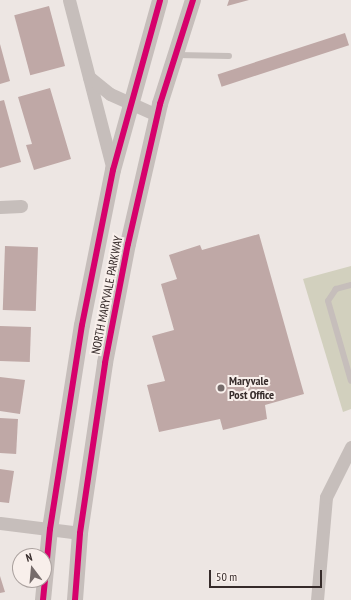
<!DOCTYPE html>
<html>
<head>
<meta charset="utf-8">
<style>
	body { margin:0 }
	#map { position:relative; width:351px; height:600px; overflow:hidden; background:#ede6e3; font-family:"PT Sans Narrow",sans-serif }
	div>[style] { position:absolute }
	[style*='--x'] { left:calc(var(--x)*1px); top:calc(var(--y)*1px); width:calc(var(--w)*1px); rotate:calc(var(--a)*1deg) }
	.green>* { inset:0; background:#d2d0be }
	.building>* { inset:0; background:#bfa8a6; transform-origin:0 0 }
	.service>* { height:6px; margin:-3px; padding:0 3px; transform-origin:3px; border-radius:3px; background:#c6bebb }
	.minor>* { height:13px; margin:-6.5px; padding:0 6.5px; transform-origin:6.5px; border-radius:6.5px; background:#c6bebb }
	.tertiary>* { height:16px; margin:-8px; padding:0 8px; transform-origin:8px; border-radius:8px; background:#c6bebb }
	.cycleway>* { height:6px; margin:-3px; padding:0 3px; transform-origin:3px; border-radius:3px; background:#d6006c }
	.dots>* { width:11px; height:11px; translate:-50% -50%; box-sizing:border-box; border:2px solid #f8efeb; border-radius:50% }
	span { translate:-50% -50%; white-space:nowrap; text-align:center; line-height:1.15; -webkit-text-stroke:4px #f8efeb; paint-order:stroke }
	.street-label { font-size:12px; color:#362b2a }
	.poi-label { font-size:12px; color:#362b2a; font-weight:700 }
	.left { translate:0 -50%; text-align:left }
	.north { position:absolute; left:12px; top:548px; width:40px; height:40px; box-sizing:border-box; background:#f8efeb; border:1px solid #aaa19e; border-radius:50%; rotate:344deg; font-size:11px; font-weight:700; line-height:16px; text-align:center; color:#362b2a }
	.north::after { content:''; display:block; margin:auto; width:14px; height:18px; background:#766c6b; clip-path:polygon(50% 0,100% 100%,50% 72%,0 100%) }
	.scale { position:absolute; left:209px; top:570px; width:113px; height:18px; box-sizing:border-box; border:2px solid #362b2a; border-top:0; padding-left:5px; font-size:12px; line-height:14px; white-space:nowrap; color:#362b2a; -webkit-text-stroke:3px #f8efeb; paint-order:stroke }
</style>
</head>
<body>
<div id="map">
	<div class="green">
		<i style="clip-path:polygon(351px 266px,351px 409px,343px 412px,303px 279px)"></i>
	</div>
	<div class="building">
		<i style="clip-path:polygon(229px 0,249px 0,227px 6px)"></i>
		<i style="left:49px;top:6px;width:62px;height:36px;rotate:75deg"></i>
		<i style="left:345px;top:33px;width:13px;height:134px;rotate:72deg"></i>
		<i style="clip-path:polygon(0 44px,10px 81px,0 84px)"></i>
		<i style="clip-path:polygon(50px 88px,71px 159px,34px 170px,26px 145px,32px 144px,18px 97px)"></i>
		<i style="clip-path:polygon(4px 100px,21px 162px,0 168px,0 101px)"></i>
		<i style="clip-path:polygon(259px 234px,304px 394px,265px 405px,267px 419px,223px 430px,220px 419px,159px 432px,147px 385px,165px 381px,152px 336px,174px 330px,161px 284px,177px 279px,169px 255px,200px 245px,202px 250px)"></i>
		<i style="left:5px;top:246px;width:33px;height:64px;rotate:2deg"></i>
		<i style="left:0;top:326px;width:31px;height:35px;rotate:2deg"></i>
		<i style="clip-path:polygon(0 377px,25px 380px,20px 414px,0 411px)"></i>
		<i style="left:0;top:418px;width:18px;height:35px;rotate:3deg"></i>
		<i style="clip-path:polygon(0 469px,14px 471px,9px 503px,0 502px)"></i>
		<i style="clip-path:polygon(0 576px,5px 592px,0 593px)"></i>
	</div>
	<div class="service">
		<i style="--x:177;--y:55;--w:52;--a:1.1"></i>
		<i style="--x:351;--y:285;--w:16;--a:165"></i>
		<i style="--x:336;--y:289;--w:14;--a:124"></i>
		<i style="--x:328;--y:301;--w:83;--a:74"></i>
	</div>
	<div class="minor">
		<i style="--x:69;--y:0;--w:176;--a:75.5"></i>
		<i style="--x:89;--y:77;--w:27;--a:39"></i>
		<i style="--x:110;--y:94;--w:51;--a:24.1"></i>
		<i style="--x:0;--y:207;--w:21;--a:-3"></i>
		<i style="--x:0;--y:523;--w:81;--a:7.1"></i>
		<i style="--x:317;--y:600;--w:103;--a:-85"></i>
		<i style="--x:326;--y:497;--w:56;--a:-63.4"></i>
	</div>
	<div class="tertiary">
		<i style="--x:43;--y:600;--w:71;--a:-84.4"></i>
		<i style="--x:50;--y:529;--w:206;--a:-81.1"></i>
		<i style="--x:82;--y:325;--w:158;--a:-78.7"></i>
		<i style="--x:113;--y:170;--w:176;--a:-74.5"></i>
		<i style="--x:75;--y:600;--w:67;--a:-85.7"></i>
		<i style="--x:80;--y:533;--w:172;--a:-81.6"></i>
		<i style="--x:105;--y:363;--w:121;--a:-79.1"></i>
		<i style="--x:128;--y:244;--w:144;--a:-77.1"></i>
		<i style="--x:160;--y:104;--w:109;--a:-72.4"></i>
	</div>
	<div class="cycleway">
		<i style="--x:43;--y:600;--w:71;--a:-84.4"></i>
		<i style="--x:50;--y:529;--w:206;--a:-81.1"></i>
		<i style="--x:82;--y:325;--w:158;--a:-78.7"></i>
		<i style="--x:113;--y:170;--w:176;--a:-74.5"></i>
		<i style="--x:75;--y:600;--w:67;--a:-85.7"></i>
		<i style="--x:80;--y:533;--w:172;--a:-81.6"></i>
		<i style="--x:105;--y:363;--w:121;--a:-79.1"></i>
		<i style="--x:128;--y:244;--w:144;--a:-77.1"></i>
		<i style="--x:160;--y:104;--w:109;--a:-72.4"></i>
	</div>
	<div class="dots">
		<i style="left:221px;top:388px;background:#766c6b"></i>
	</div>
	<div class="street-label">
		<span style="left:107px;top:295px;rotate:-79deg">NORTH MARYVALE PARKWAY</span>
	</div>
	<div class="poi-label">
		<span class="left" style="left:229px;top:388px">Maryvale<br>Post Office</span>
	</div>
	<div class="north">N</div>
	<div class="scale">50 m</div>
</div>
</body>
</html>
